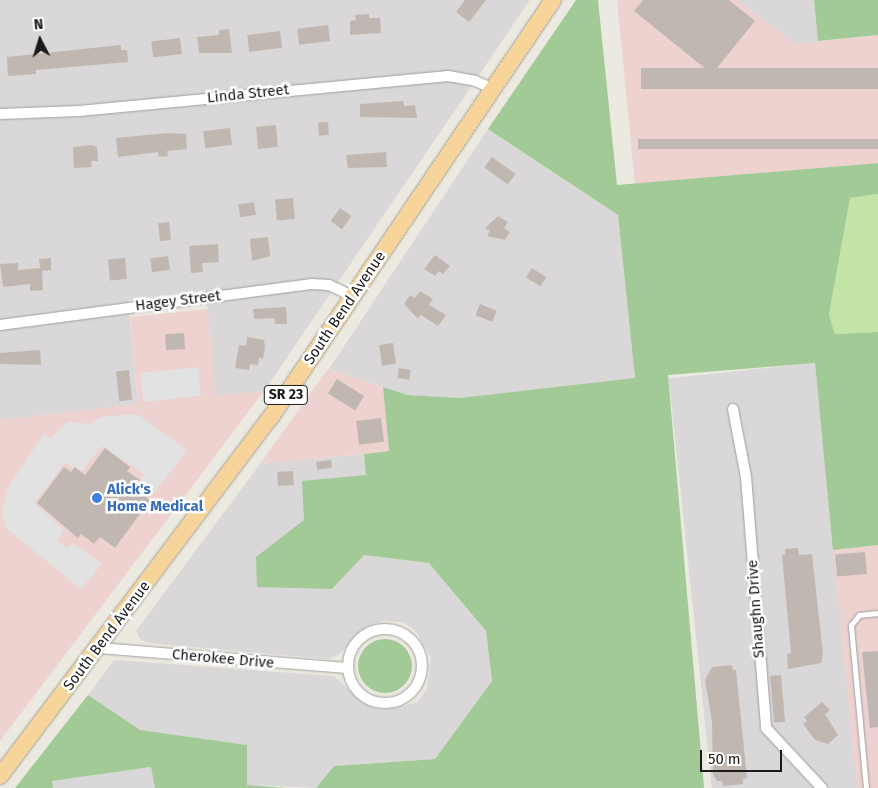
<!DOCTYPE html>
<html>
<head>
<meta charset="utf-8">
<style>
	body { margin:0 }
	#map { position:relative; width:878px; height:788px; overflow:hidden; background:#ece9e0; font-family:"Fira Sans",sans-serif }
	div>[style] { position:absolute }
	[style*='--x'] { left:calc(var(--x)*1px); top:calc(var(--y)*1px); width:calc(var(--w)*1px); rotate:calc(var(--a)*1deg) }
	.residential>* { inset:0; background:#d9d7d7; transform-origin:0 0 }
	.commercial>* { inset:0; background:#edd2cf }
	.grass>* { inset:0; background:#c2e5a7 }
	.forest>* { inset:0; background:#a2ca96 }
	.round { border-radius:50% }
	.parking>* { inset:0; background:#e2e2e2; transform-origin:0 0 }
	.building>* { inset:0; background:#c0b8b0; transform-origin:0 0 }
	.roads { filter:drop-shadow(0 0 1px #a1a1a1) drop-shadow(0 0 1px #a1a1a1) }
	.service>* { height:5px; margin:-2.5px; padding:0 2.5px; transform-origin:2.5px; border-radius:2.5px; background:#fff }
	.minor>* { height:10px; margin:-5px; padding:0 5px; transform-origin:5px; border-radius:5px; background:#fff }
	.minor>.ring { margin:-5px; padding:0; box-sizing:content-box; background:none; border:10px solid #fff; border-radius:50% }
	.primary>* { height:16px; margin:-8px; padding:0 8px; transform-origin:8px; border-radius:8px; background:#f7d59a }
	.dots>* { width:14px; height:14px; translate:-50% -50%; box-sizing:border-box; border:2px solid #fff; border-radius:50% }
	span { translate:-50% -50%; white-space:nowrap; text-align:center; line-height:1.15; -webkit-text-stroke:5px #fff; paint-order:stroke }
	.shield-label span { padding:1px 4px; background:#fff; border:1px solid; border-radius:4px; -webkit-text-stroke-width:0 }
	.shield-label { font-size:14px; color:#1a1a1a; font-weight:700 }
	.street-label { font-size:15px; color:#1a1a1a }
	.shop-label { font-size:15px; color:#366cbe; font-weight:700 }
	.left { translate:0 -50%; text-align:left }
	.north { position:absolute; left:15px; top:15px; width:50px; height:50px; -webkit-text-stroke:4px #fff; paint-order:stroke; rotate:355deg; font-size:14px; font-weight:700; line-height:20px; text-align:center; color:#1a1a1a }
	.north::after { content:''; display:block; margin:auto; width:18px; height:22px; background:#1a1a1a; clip-path:polygon(50% 0,100% 100%,50% 72%,0 100%) }
	.scale { position:absolute; left:700px; top:750px; width:82px; height:22px; box-sizing:border-box; border:2px solid #1a1a1a; border-top:0; padding-left:6px; font-size:15px; line-height:18px; white-space:nowrap; color:#1a1a1a; -webkit-text-stroke:4px #fff; paint-order:stroke }
</style>
</head>
<body>
<div id="map">
	<div class="residential">
		<i style="clip-path:polygon(0 0,530px 0,264px 391px,215px 396px,206px 290px,128px 300px,138px 404px,0 420px)"></i>
		<i style="clip-path:polygon(738px 0,814px 0,818px 41px,794px 44px)"></i>
		<i style="clip-path:polygon(488px 129px,618px 215px,635px 379px,460px 398px,408px 395px,329px 369px)"></i>
		<i style="left:815px;top:363px;width:427px;height:147px;rotate:84deg"></i>
		<i style="clip-path:polygon(364px 454px,367px 475px,256px 557px,332px 589px,364px 555px,430px 563px,486px 631px,492px 681px,435px 759px,334px 766px,316px 788px,247px 785px,247px 745px,139px 730px,88px 695px,114px 660px,334px 676px,363px 703px,376px 709px,397px 708px,417px 702px,427px 689px,431px 658px,415px 630px,402px 622px,383px 621px,367px 626px,338px 655px,328px 659px,148px 643px,140px 639px,136px 631px,260px 464px)"></i>
		<i style="clip-path:polygon(152px 767px,155px 788px,53px 788px,52px 781px)"></i>
	</div>
	<div class="commercial">
		<i style="clip-path:polygon(617px 0,738px 0,794px 44px,878px 35px,878px 163px,635px 184px)"></i>
		<i style="clip-path:polygon(208px 309px,215px 396px,264px 391px,0 741px,0 420px,138px 404px,130px 317px)"></i>
		<i style="clip-path:polygon(328px 369px,383px 387px,389px 451px,260px 464px)"></i>
		<i style="clip-path:polygon(878px 545px,878px 788px,857px 788px,833px 550px)"></i>
	</div>
	<div class="grass">
		<i style="clip-path:polygon(878px 194px,878px 332px,835px 334px,829px 315px,850px 198px)"></i>
	</div>
	<div class="forest">
		<i style="clip-path:polygon(576px 0,598px 0,617px 185px,878px 163px,878px 194px,850px 198px,829px 315px,835px 334px,878px 332px,878px 545px,833px 550px,815px 363px,668px 375px,704px 788px,316px 788px,334px 766px,435px 759px,492px 681px,486px 631px,429px 563px,364px 555px,332px 589px,257px 587px,256px 557px,304px 520px,302px 481px,366px 475px,364px 454px,389px 451px,383px 387px,408px 395px,460px 398px,635px 378px,618px 215px,488px 129px)"></i>
		<i style="clip-path:polygon(814px 0,878px 0,878px 35px,818px 41px)"></i>
		<i class="round" style="left:358px;top:639px;width:54px;height:54px"></i>
		<i style="clip-path:polygon(88px 695px,140px 730px,247px 745px,247px 785px,286px 788px,155px 788px,151px 767px,52px 781px,53px 788px,15px 788px)"></i>
	</div>
	<div class="parking">
		<i style="left:198px;top:367px;width:29px;height:58px;rotate:84deg"></i>
		<i style="clip-path:polygon(136px 414px,187px 450px,154px 493px,140px 483px,144px 474px,102px 446px,82px 471px,65px 463px,34px 503px,64px 530px,57px 541px,67px 548px,73px 543px,102px 564px,81px 589px,6px 528px,2px 511px,7px 489px,44px 434px,51px 438px,68px 422px,92px 424px,101px 417px)"></i>
	</div>
	<div class="building">
		<i style="clip-path:polygon(465px 0,486px 0,469px 22px,456px 12px)"></i>
		<i style="clip-path:polygon(643px 0,729px 0,755px 21px,712px 74px,634px 11px)"></i>
		<i style="clip-path:polygon(369px 14px,369px 18px,380px 18px,381px 33px,350px 35px,350px 21px,356px 20px,355px 15px)"></i>
		<i style="left:328px;top:25px;width:16px;height:31px;rotate:83deg"></i>
		<i style="clip-path:polygon(229px 29px,232px 53px,199px 53px,197px 37px,219px 35px,219px 30px)"></i>
		<i style="left:280px;top:31px;width:17px;height:33px;rotate:83deg"></i>
		<i style="left:180px;top:38px;width:16px;height:29px;rotate:83deg"></i>
		<i style="clip-path:polygon(121px 45px,121px 50px,127px 50px,128px 62px,36px 70px,36px 74px,8px 76px,7px 57px)"></i>
		<i style="left:878px;top:68px;width:21px;height:237px;rotate:90deg"></i>
		<i style="clip-path:polygon(403px 101px,404px 106px,415px 105px,417px 118px,360px 117px,360px 104px)"></i>
		<i style="left:328px;top:122px;width:13px;height:10px;rotate:86deg"></i>
		<i style="left:276px;top:125px;width:22px;height:20px;rotate:85deg"></i>
		<i style="left:230px;top:128px;width:17px;height:27px;rotate:83deg"></i>
		<i style="clip-path:polygon(168px 133px,186px 134px,187px 149px,167px 151px,168px 156px,159px 157px,158px 152px,118px 157px,116px 138px)"></i>
		<i style="left:878px;top:139px;width:10px;height:240px;rotate:90deg"></i>
		<i style="clip-path:polygon(91px 145px,97px 147px,98px 161px,91px 161px,92px 167px,74px 168px,73px 147px)"></i>
		<i style="clip-path:polygon(386px 152px,387px 167px,348px 168px,346px 155px)"></i>
		<i style="left:492px;top:157px;width:29px;height:13px;rotate:36deg"></i>
		<i style="left:293px;top:198px;width:21px;height:18px;rotate:85deg"></i>
		<i style="left:254px;top:202px;width:13px;height:16px;rotate:81deg"></i>
		<i style="left:340px;top:208px;width:14px;height:16px;rotate:36deg"></i>
		<i style="clip-path:polygon(498px 216px,508px 222px,504px 228px,510px 232px,505px 240px,487px 236px,490px 231px,485px 228px)"></i>
		<i style="left:169px;top:222px;width:18px;height:11px;rotate:84deg"></i>
		<i style="clip-path:polygon(268px 237px,270px 256px,252px 261px,250px 239px)"></i>
		<i style="clip-path:polygon(218px 244px,219px 262px,202px 263px,203px 272px,191px 273px,189px 246px)"></i>
		<i style="clip-path:polygon(435px 255px,450px 266px,443px 274px,439px 271px,435px 276px,424px 269px)"></i>
		<i style="left:168px;top:256px;width:14px;height:18px;rotate:82deg"></i>
		<i style="clip-path:polygon(51px 258px,51px 270px,42px 271px,43px 290px,30px 291px,30px 284px,3px 287px,0 264px,18px 263px,18px 270px,40px 268px,39px 259px)"></i>
		<i style="left:125px;top:258px;width:21px;height:17px;rotate:85deg"></i>
		<i style="left:532px;top:268px;width:17px;height:11px;rotate:33deg"></i>
		<i style="clip-path:polygon(420px 291px,433px 299px,429px 305px,446px 315px,438px 326px,421px 315px,418px 319px,404px 304px,410px 295px,415px 298px)"></i>
		<i style="left:480px;top:304px;width:18px;height:12px;rotate:22deg"></i>
		<i style="clip-path:polygon(286px 307px,287px 324px,275px 324px,274px 318px,254px 319px,253px 309px)"></i>
		<i style="left:184px;top:333px;width:16px;height:19px;rotate:86deg"></i>
		<i style="clip-path:polygon(247px 337px,264px 340px,265px 347px,263px 359px,259px 358px,258px 365px,250px 364px,249px 370px,235px 368px,239px 345px,246px 346px)"></i>
		<i style="left:393px;top:343px;width:21px;height:14px;rotate:82deg"></i>
		<i style="clip-path:polygon(40px 350px,41px 365px,0 364px,0 353px)"></i>
		<i style="left:399px;top:368px;width:12px;height:10px;rotate:9deg"></i>
		<i style="left:129px;top:370px;width:30px;height:13px;rotate:84deg"></i>
		<i style="left:337px;top:379px;width:32px;height:17px;rotate:32deg"></i>
		<i style="left:381px;top:418px;width:24px;height:25px;rotate:83deg"></i>
		<i style="clip-path:polygon(105px 448px,130px 467px,127px 471px,140px 480px,134px 488px,150px 500px,115px 548px,100px 537px,94px 544px,81px 534px,78px 538px,37px 503px,64px 467px,71px 472px,75px 467px,85px 475px)"></i>
		<i style="left:331px;top:460px;width:8px;height:15px;rotate:83deg"></i>
		<i style="left:293px;top:471px;width:14px;height:16px;rotate:86deg"></i>
		<i style="clip-path:polygon(798px 548px,799px 555px,812px 554px,823px 654px,821px 663px,788px 669px,787px 654px,791px 653px,782px 555px,785px 555px,785px 549px)"></i>
		<i style="left:865px;top:552px;width:22px;height:30px;rotate:85deg"></i>
		<i style="clip-path:polygon(878px 651px,878px 727px,870px 728px,862px 652px)"></i>
		<i style="clip-path:polygon(732px 665px,733px 670px,736px 670px,747px 778px,743px 779px,743px 784px,723px 786px,722px 781px,717px 781px,713px 774px,712px 721px,705px 680px,712px 667px)"></i>
		<i style="left:781px;top:675px;width:47px;height:11px;rotate:85deg"></i>
		<i style="clip-path:polygon(822px 702px,830px 710px,825px 714px,838px 735px,828px 744px,815px 740px,803px 724px,807px 721px,804px 717px)"></i>
	</div>
	<div class="roads">
		<div class="service">
			<i style="--x:866;--y:788;--w:164;--a:-95.3"></i>
			<i style="--x:851;--y:625;--w:13;--a:-51"></i>
			<i style="--x:859;--y:615;--w:19;--a:-6"></i>
		</div>
		<div class="minor">
			<i style="--x:0;--y:114;--w:79;--a:-2.2"></i>
			<i style="--x:79;--y:111;--w:371;--a:-5.4"></i>
			<i style="--x:448;--y:76;--w:27;--a:10"></i>
			<i style="--x:475;--y:81;--w:21;--a:23"></i>
			<i style="--x:0;--y:325;--w:315;--a:-7.5"></i>
			<i style="--x:312;--y:284;--w:17;--a:3"></i>
			<i style="--x:329;--y:285;--w:26;--a:25"></i>
			<i style="--x:733;--y:409;--w:69;--a:79.2"></i>
			<i style="--x:746;--y:477;--w:252;--a:85.4"></i>
			<i style="--x:766;--y:728;--w:82;--a:47"></i>
			<i class="ring" style="left:348px;top:629px;width:64px;height:64px"></i>
			<i style="--x:98;--y:648;--w:251;--a:4.6"></i>
		</div>
		<div class="primary">
			<i style="--x:0;--y:776;--w:450;--a:-53"></i>
			<i style="--x:271;--y:417;--w:503;--a:-55.93"></i>
		</div>
	</div>
	<div class="dots">
		<i style="left:97px;top:498px;background:#3f7fe0"></i>
	</div>
	<div class="shield-label">
		<span style="left:286px;top:395px">SR 23</span>
	</div>
	<div class="street-label">
		<span style="left:248px;top:94px;rotate:-6deg">Linda Street</span>
		<span style="left:178px;top:301px;rotate:-7deg">Hagey Street</span>
		<span style="left:345px;top:308px;rotate:-56deg">South Bend Avenue</span>
		<span style="left:756px;top:609px;rotate:-94deg">Shaughn Drive</span>
		<span style="left:107px;top:636px;rotate:-53deg">South Bend Avenue</span>
		<span style="left:223px;top:659px;rotate:5deg">Cherokee Drive</span>
	</div>
	<div class="shop-label">
		<span class="left" style="left:107px;top:498px">Alick's<br>Home Medical</span>
	</div>
	<div class="north">N</div>
	<div class="scale">50 m</div>
</div>
</body>
</html>
